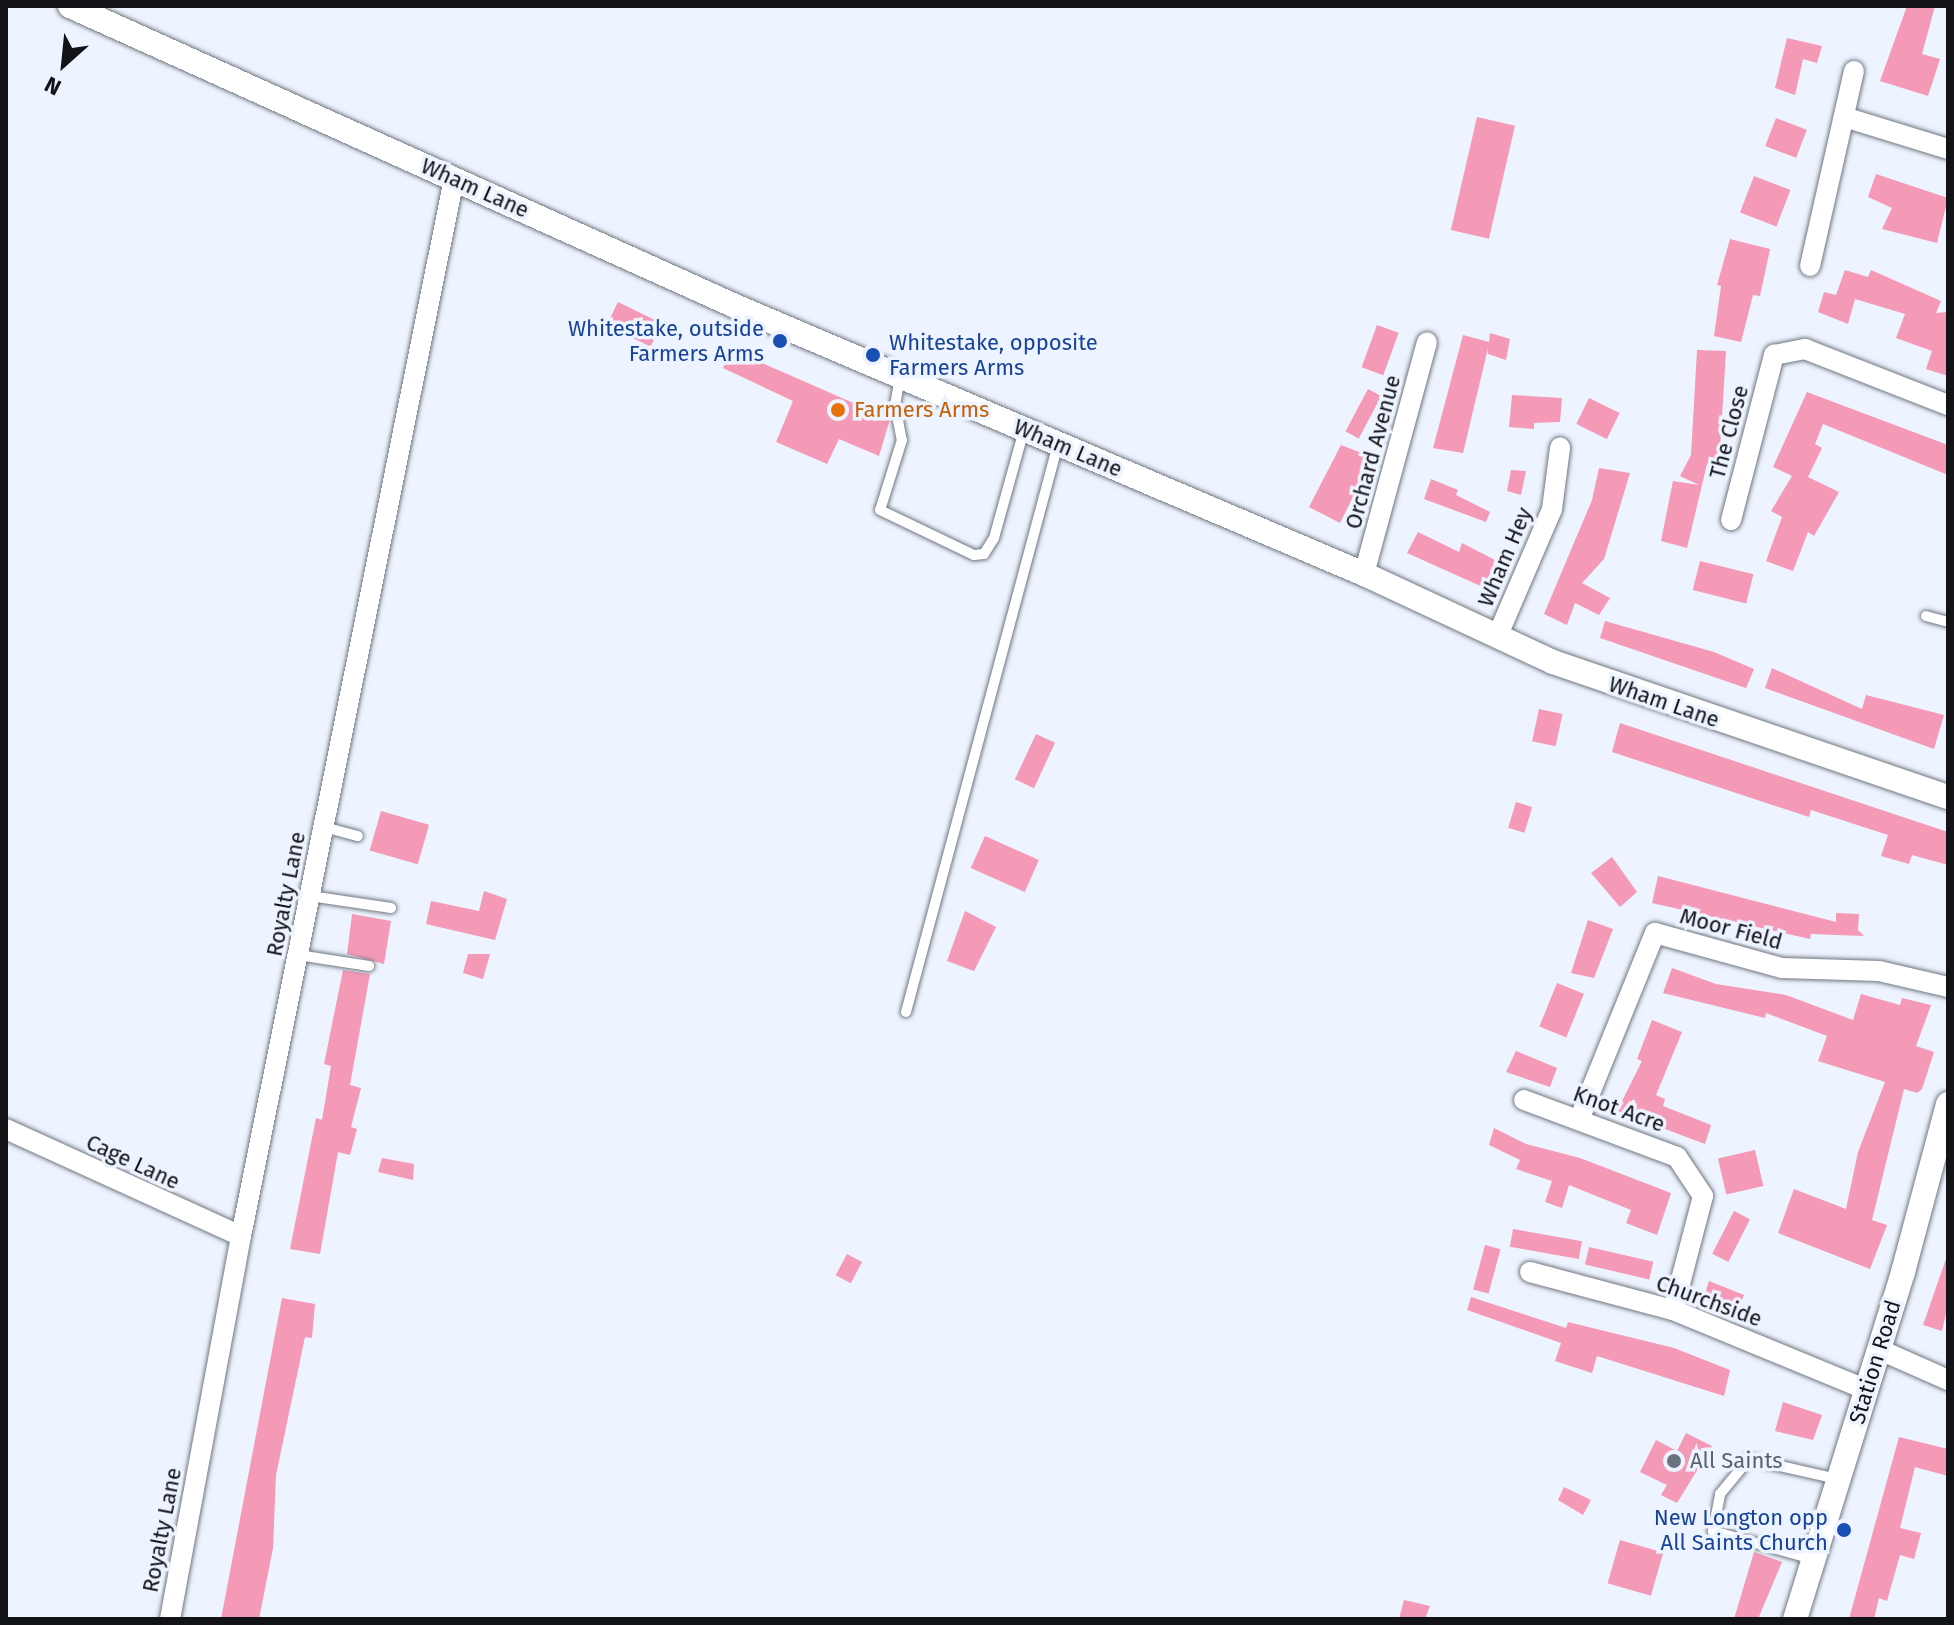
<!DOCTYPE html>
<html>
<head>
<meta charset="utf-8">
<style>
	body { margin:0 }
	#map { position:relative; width:1954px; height:1625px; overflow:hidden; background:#edf4ff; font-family:"Fira Sans",sans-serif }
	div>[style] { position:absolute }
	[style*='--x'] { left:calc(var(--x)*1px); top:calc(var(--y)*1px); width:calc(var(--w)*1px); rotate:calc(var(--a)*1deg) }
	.building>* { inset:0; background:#f499b6; transform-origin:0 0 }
	.roads { filter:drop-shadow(0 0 2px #717780) drop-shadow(0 0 2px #717780) }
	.service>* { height:10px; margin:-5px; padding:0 5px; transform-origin:5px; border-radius:5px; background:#fff }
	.minor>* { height:20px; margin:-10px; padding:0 10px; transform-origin:10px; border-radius:10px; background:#fff }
	.tertiary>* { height:24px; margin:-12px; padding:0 12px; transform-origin:12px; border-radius:12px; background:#fff }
	.dots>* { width:22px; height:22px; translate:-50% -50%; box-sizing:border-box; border:4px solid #edf4ff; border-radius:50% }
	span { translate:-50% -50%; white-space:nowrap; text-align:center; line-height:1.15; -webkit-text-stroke:7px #edf4ff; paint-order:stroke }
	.street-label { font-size:22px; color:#111317 }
	.transit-label { font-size:22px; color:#164399 }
	.right { translate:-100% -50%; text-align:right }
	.left { translate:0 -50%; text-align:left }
	.food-label { font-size:22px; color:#c56008 }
	.worship-label { font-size:22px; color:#5b616d }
	.frame { position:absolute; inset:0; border:8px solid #111317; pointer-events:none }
	.north { position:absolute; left:24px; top:24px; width:80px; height:80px; -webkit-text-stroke:6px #edf4ff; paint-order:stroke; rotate:207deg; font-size:22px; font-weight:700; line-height:32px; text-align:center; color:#111317 }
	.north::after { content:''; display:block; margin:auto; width:28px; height:36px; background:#111317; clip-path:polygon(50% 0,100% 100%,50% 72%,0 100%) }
</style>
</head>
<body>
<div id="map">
	<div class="building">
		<i style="clip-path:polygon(1907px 6px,1935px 6px,1922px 54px,1940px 59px,1928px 96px,1880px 81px)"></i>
		<i style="clip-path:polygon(1787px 38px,1822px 46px,1817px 63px,1803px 59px,1795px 95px,1775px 88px)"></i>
		<i style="left:1477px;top:117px;width:39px;height:116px;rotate:13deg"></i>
		<i style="left:1776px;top:118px;width:33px;height:30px;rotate:21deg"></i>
		<i style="clip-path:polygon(1876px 174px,1948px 198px,1937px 243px,1882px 229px,1892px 208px,1868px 197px)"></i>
		<i style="left:1754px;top:176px;width:39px;height:39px;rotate:21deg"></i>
		<i style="clip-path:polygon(1730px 239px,1770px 249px,1760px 296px,1753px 295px,1741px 342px,1714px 336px,1721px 286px,1717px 285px)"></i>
		<i style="clip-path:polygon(1845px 270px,1868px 277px,1871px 270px,1941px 301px,1936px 313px,1948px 312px,1948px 376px,1926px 369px,1932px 351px,1896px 338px,1905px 314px,1855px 299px,1848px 324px,1818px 312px,1824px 292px,1836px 295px)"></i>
		<i style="left:618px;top:302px;width:49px;height:26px;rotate:26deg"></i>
		<i style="left:1377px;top:325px;width:23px;height:45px;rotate:20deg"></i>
		<i style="clip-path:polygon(1490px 333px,1510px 339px,1506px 360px,1488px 354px,1488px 348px,1463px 453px,1433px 448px,1463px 335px,1489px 342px)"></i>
		<i style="clip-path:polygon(732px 350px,890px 419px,879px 456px,839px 439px,827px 464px,776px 442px,793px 401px,723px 368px)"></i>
		<i style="clip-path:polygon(1697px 350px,1726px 351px,1719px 465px,1707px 464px,1687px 548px,1661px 541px,1673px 481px,1699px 485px,1680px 476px,1691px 455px)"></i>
		<i style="left:1368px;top:389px;width:15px;height:48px;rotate:28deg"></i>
		<i style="clip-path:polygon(1807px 392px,1948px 445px,1948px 475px,1823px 424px,1815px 444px,1822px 448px,1808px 477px,1839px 492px,1814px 536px,1808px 532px,1793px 571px,1766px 561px,1782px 517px,1771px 511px,1792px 476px,1773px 467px)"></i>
		<i style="clip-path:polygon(1512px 395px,1562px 398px,1560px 422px,1534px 423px,1534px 429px,1509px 427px)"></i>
		<i style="left:1589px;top:398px;width:34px;height:29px;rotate:26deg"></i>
		<i style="clip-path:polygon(1341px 445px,1364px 454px,1361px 481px,1340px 523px,1309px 507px)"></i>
		<i style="clip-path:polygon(1599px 468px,1630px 473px,1604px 559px,1582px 583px,1610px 598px,1599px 615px,1575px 603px,1567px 625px,1544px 614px,1592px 500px)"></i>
		<i style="clip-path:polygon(1511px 470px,1526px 471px,1521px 495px,1507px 491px)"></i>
		<i style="clip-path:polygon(1431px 479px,1458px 490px,1456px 495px,1490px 512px,1486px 522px,1424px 499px)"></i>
		<i style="clip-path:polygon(1418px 532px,1459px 552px,1462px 543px,1495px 560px,1485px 588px,1407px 553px)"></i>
		<i style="left:1700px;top:561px;width:55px;height:30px;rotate:14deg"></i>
		<i style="clip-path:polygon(1605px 621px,1714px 652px,1754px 669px,1746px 688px,1600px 638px)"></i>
		<i style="clip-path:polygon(1772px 668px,1862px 709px,1866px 695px,1944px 715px,1934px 749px,1765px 688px)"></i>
		<i style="left:1539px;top:709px;width:24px;height:33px;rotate:12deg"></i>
		<i style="clip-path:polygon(1620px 723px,1948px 832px,1948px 865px,1912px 855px,1909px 864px,1881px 856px,1888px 835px,1811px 810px,1809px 817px,1612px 752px)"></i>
		<i style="left:1036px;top:734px;width:21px;height:50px;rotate:25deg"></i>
		<i style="left:1516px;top:802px;width:17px;height:27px;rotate:17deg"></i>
		<i style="left:381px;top:811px;width:50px;height:41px;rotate:16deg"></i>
		<i style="left:985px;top:836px;width:59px;height:35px;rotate:24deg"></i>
		<i style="clip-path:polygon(1612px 857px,1637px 892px,1620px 907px,1591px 873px)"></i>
		<i style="clip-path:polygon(1658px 876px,1836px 922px,1836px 913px,1859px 914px,1858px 930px,1864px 936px,1811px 934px,1810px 939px,1652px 903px)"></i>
		<i style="clip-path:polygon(484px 891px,507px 899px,495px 940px,426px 924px,431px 901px,479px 911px)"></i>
		<i style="clip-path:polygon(965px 911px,996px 927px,974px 971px,947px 961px)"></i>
		<i style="clip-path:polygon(352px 914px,391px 921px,384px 964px,347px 954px)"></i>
		<i style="clip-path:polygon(1588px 920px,1613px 929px,1594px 978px,1571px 973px)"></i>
		<i style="clip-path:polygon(468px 954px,490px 954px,483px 979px,463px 973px)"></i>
		<i style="clip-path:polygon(1672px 968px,1716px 984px,1786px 995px,1853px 1020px,1861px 994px,1900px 1005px,1902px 998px,1931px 1005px,1916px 1046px,1934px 1052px,1922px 1089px,1917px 1093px,1904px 1089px,1872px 1220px,1887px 1225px,1870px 1269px,1778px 1233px,1794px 1189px,1846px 1209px,1858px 1152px,1885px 1082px,1818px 1061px,1827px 1036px,1766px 1013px,1765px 1018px,1663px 993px)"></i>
		<i style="clip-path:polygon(343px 970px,370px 974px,350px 1085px,361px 1088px,351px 1127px,357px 1129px,350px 1155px,338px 1152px,320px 1254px,290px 1249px,316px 1118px,322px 1120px,331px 1066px,324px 1064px)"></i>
		<i style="left:1557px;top:983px;width:29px;height:47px;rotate:22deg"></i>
		<i style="clip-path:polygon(1652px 1020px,1682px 1032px,1656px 1095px,1665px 1099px,1663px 1106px,1711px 1125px,1705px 1144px,1617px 1111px,1642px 1061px,1637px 1059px)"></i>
		<i style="clip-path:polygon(1516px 1051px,1557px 1068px,1550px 1087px,1506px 1072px)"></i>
		<i style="clip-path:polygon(1494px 1128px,1526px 1144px,1580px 1158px,1671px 1193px,1657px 1235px,1626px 1223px,1631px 1210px,1569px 1185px,1562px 1208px,1545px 1202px,1552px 1181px,1516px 1169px,1520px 1160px,1489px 1145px)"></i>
		<i style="left:1755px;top:1150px;width:37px;height:38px;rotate:77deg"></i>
		<i style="clip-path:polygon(382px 1158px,414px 1164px,413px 1180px,378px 1172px)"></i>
		<i style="left:1734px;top:1211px;width:18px;height:48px;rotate:27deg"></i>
		<i style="left:1513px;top:1229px;width:70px;height:18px;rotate:10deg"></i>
		<i style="left:1485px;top:1245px;width:16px;height:46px;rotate:15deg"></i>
		<i style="left:1589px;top:1247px;width:66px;height:18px;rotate:13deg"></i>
		<i style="clip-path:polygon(1948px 1253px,1948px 1305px,1942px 1331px,1923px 1325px)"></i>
		<i style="left:847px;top:1254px;width:17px;height:24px;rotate:28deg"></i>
		<i style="clip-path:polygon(1709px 1281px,1744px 1295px,1737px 1311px,1703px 1300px)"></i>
		<i style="clip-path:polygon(1471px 1297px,1566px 1328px,1568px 1322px,1674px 1348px,1730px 1370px,1724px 1396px,1597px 1356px,1592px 1373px,1555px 1361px,1561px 1343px,1467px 1310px)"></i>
		<i style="clip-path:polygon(282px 1298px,315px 1304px,312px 1338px,305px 1337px,276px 1475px,273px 1548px,259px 1619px,221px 1619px)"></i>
		<i style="clip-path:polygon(1783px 1402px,1822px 1415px,1813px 1440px,1775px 1431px)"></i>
		<i style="clip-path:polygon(1686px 1433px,1712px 1446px,1677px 1503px,1661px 1495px,1667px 1485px,1640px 1472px,1656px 1440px,1677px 1451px)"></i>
		<i style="clip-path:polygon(1899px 1437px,1948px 1449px,1948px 1476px,1915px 1467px,1900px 1528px,1921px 1533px,1914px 1559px,1900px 1555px,1887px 1601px,1879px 1598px,1874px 1619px,1849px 1619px)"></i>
		<i style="clip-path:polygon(1564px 1487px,1591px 1500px,1583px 1515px,1558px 1500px)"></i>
		<i style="left:1620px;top:1540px;width:45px;height:45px;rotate:16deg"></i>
		<i style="clip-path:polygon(1754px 1552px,1782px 1562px,1758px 1619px,1734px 1619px)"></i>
		<i style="clip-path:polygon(1404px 1600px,1430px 1606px,1425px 1619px,1399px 1619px)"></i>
	</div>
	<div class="roads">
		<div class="service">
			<i style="--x:900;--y:377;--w:28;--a:100"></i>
			<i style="--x:895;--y:405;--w:36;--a:79"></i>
			<i style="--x:902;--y:440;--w:73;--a:107.4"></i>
			<i style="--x:880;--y:510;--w:104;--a:25.6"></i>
			<i style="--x:974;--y:555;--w:10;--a:-6"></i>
			<i style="--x:984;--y:554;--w:19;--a:-58"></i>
			<i style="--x:994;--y:538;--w:112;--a:-74.5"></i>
			<i style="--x:1926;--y:616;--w:23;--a:15"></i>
			<i style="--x:324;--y:827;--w:35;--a:15"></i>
			<i style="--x:310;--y:896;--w:82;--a:8.4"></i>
			<i style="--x:298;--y:955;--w:72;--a:8.8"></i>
			<i style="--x:906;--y:1012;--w:588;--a:-75.02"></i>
			<i style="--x:1812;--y:1559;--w:103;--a:-164.2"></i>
			<i style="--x:1713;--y:1531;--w:38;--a:-79"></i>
			<i style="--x:1720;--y:1494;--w:45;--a:-50.4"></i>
			<i style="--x:1749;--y:1459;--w:90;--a:12.8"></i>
		</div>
		<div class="minor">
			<i style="--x:1844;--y:117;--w:109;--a:17.1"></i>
			<i style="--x:1810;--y:266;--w:200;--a:-77.3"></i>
			<i style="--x:1731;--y:520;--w:171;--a:-75.4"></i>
			<i style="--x:1774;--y:355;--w:32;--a:-11"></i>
			<i style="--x:1805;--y:349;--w:154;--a:21.4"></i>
			<i style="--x:1364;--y:574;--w:240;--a:-74.8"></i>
			<i style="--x:1497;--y:637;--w:139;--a:-66.7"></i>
			<i style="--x:1552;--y:509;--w:62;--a:-82.5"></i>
			<i style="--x:1524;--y:1100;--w:163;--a:20.4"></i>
			<i style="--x:1677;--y:1157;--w:47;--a:56.3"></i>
			<i style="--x:1703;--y:1196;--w:118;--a:104.7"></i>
			<i style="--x:1579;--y:1120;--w:202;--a:-67.9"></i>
			<i style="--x:1655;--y:933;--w:132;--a:15.4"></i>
			<i style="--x:1782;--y:968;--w:97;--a:1.8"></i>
			<i style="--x:1879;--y:971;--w:71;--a:13.1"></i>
			<i style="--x:6;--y:1129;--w:258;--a:24.5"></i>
			<i style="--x:1530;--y:1272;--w:148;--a:14.9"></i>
			<i style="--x:1673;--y:1310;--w:210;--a:22.4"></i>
			<i style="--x:1878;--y:1349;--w:77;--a:23.9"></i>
			<i style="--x:170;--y:1619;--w:390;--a:-79.5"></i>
			<i style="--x:241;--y:1236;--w:1078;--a:-78.61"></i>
		</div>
		<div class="tertiary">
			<i style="--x:70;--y:6;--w:730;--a:24.28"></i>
			<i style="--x:735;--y:306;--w:684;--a:23.08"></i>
			<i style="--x:1364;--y:574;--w:208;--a:25"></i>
			<i style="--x:1553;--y:662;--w:417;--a:18.9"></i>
			<i style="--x:1795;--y:1619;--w:363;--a:-72.7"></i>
			<i style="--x:1903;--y:1272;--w:174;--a:-75"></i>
		</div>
	</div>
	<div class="dots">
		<i style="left:780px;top:341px;background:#1a4fb4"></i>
		<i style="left:873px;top:355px;background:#1a4fb4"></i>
		<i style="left:838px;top:410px;background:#e8710a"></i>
		<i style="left:1674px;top:1461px;background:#6b7280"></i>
		<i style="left:1844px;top:1530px;background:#1a4fb4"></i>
	</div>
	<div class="street-label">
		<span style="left:475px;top:188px;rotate:24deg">Wham Lane</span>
		<span style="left:1729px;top:432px;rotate:-75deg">The Close</span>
		<span style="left:1068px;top:448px;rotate:23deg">Wham Lane</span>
		<span style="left:1373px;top:452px;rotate:-75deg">Orchard Avenue</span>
		<span style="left:1505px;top:557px;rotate:-67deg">Wham Hey</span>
		<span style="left:1664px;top:702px;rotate:19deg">Wham Lane</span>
		<span style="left:286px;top:894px;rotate:-79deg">Royalty Lane</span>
		<span style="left:1731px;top:929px;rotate:15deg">Moor Field</span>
		<span style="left:1619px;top:1109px;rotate:20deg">Knot Acre</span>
		<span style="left:133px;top:1162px;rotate:25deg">Cage Lane</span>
		<span style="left:1709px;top:1301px;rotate:20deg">Churchside</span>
		<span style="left:1875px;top:1362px;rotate:-73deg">Station Road</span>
		<span style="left:162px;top:1530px;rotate:-79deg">Royalty Lane</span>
	</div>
	<div class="transit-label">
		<span class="right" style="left:764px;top:341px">Whitestake, outside<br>Farmers Arms</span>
		<span class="left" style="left:889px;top:355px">Whitestake, opposite<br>Farmers Arms</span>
		<span class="right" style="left:1828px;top:1530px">New Longton opp<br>All Saints Church</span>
	</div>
	<div class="food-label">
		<span class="left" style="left:854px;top:410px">Farmers Arms</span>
	</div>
	<div class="worship-label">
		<span class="left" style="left:1690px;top:1461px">All Saints</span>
	</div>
	<div class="frame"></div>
	<div class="north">N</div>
</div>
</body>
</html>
